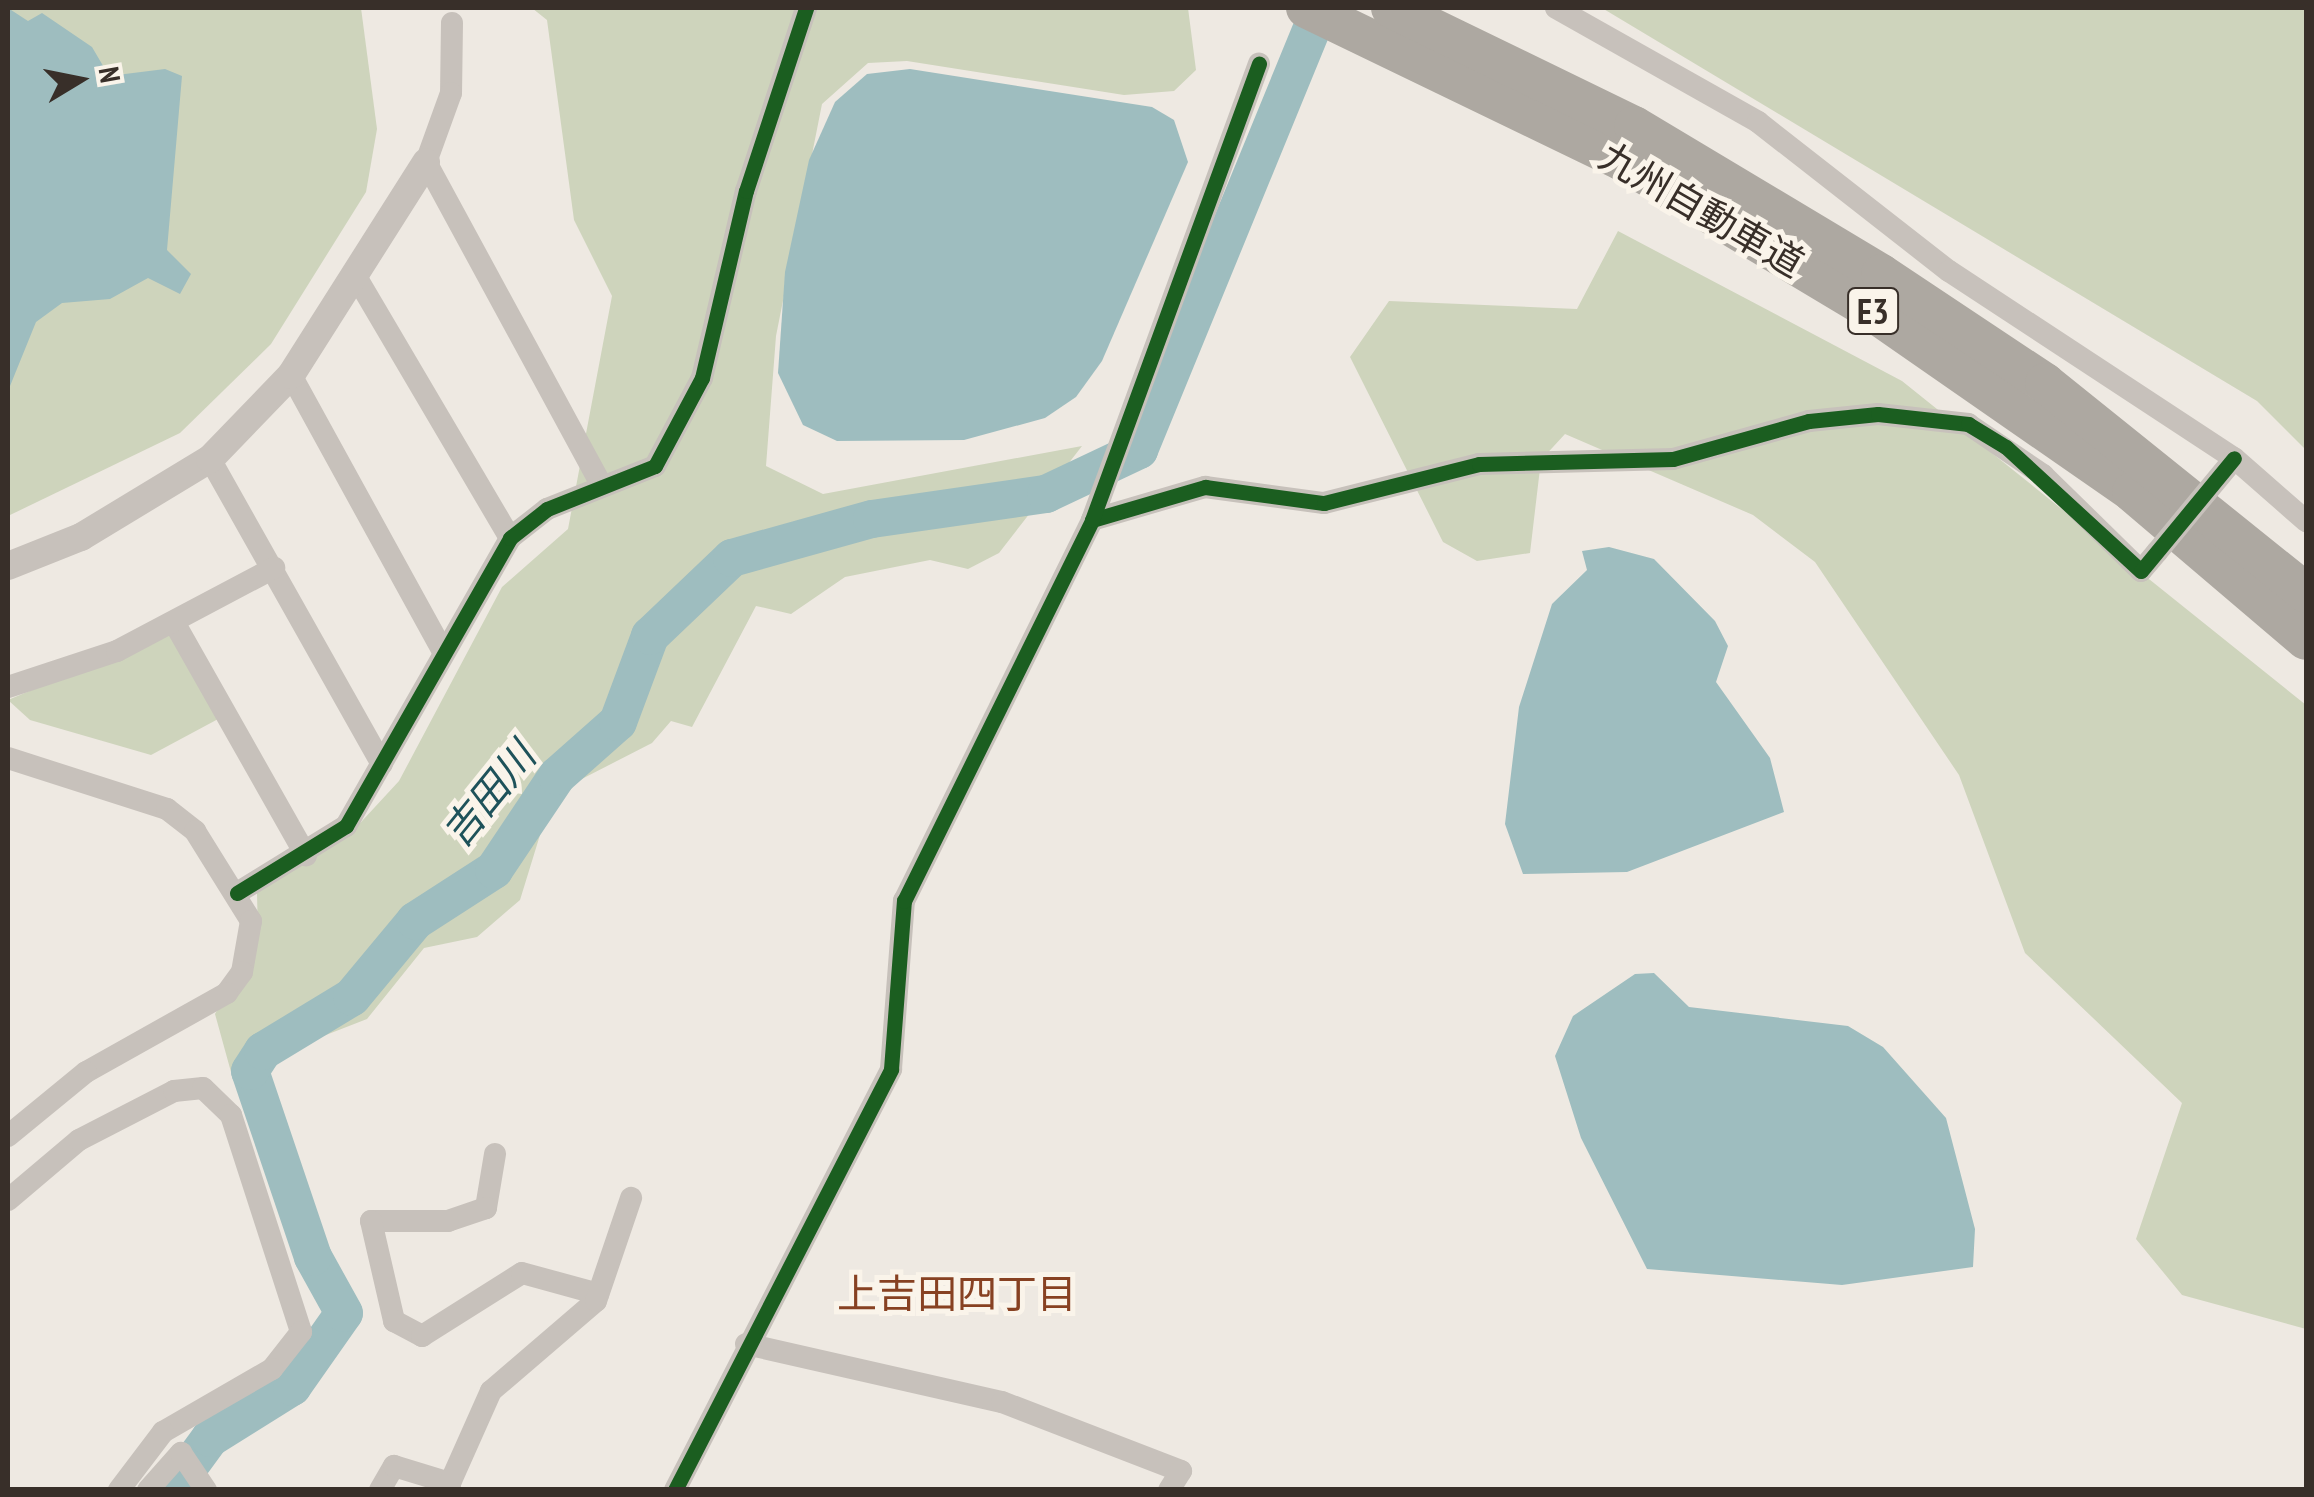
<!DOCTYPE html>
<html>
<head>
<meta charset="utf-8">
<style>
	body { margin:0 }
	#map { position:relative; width:2314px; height:1497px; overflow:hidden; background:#eee9e2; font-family:"PT Sans Narrow","Noto Sans JP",sans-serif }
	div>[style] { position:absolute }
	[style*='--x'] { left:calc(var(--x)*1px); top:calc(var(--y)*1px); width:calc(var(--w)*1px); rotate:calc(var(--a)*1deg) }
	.green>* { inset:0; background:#ced4bc }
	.water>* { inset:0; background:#9ebdbf }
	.river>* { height:38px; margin:-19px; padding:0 19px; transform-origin:19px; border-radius:19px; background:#9ebdbf }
	.minor>* { height:22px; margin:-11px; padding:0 11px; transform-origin:11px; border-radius:11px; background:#c7c1bb }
	.tertiary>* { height:28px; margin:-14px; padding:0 14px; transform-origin:14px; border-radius:14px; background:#c7c1bb }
	.motorway>* { height:40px; margin:-20px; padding:0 20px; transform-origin:20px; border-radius:20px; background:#ada8a1 }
	.minor-bridge>* { height:22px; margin:-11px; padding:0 11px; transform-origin:11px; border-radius:11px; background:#c7c1bb }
	.cycleway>* { height:15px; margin:-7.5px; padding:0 7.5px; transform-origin:7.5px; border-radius:7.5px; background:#1b5e20 }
	span { translate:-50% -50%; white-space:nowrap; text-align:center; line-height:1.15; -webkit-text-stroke:10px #faf4ea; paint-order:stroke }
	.shield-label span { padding:2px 8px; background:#faf4ea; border:2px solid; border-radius:8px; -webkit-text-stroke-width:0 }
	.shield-label { font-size:35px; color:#382f29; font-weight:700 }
	.street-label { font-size:38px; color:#382f29 }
	.water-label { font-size:40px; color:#1e525a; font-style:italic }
	.neighbourhood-label { font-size:40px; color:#874122 }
	.frame { position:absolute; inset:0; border:10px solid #382f29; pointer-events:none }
	.north { position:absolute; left:30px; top:30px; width:100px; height:100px; -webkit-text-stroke:8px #faf4ea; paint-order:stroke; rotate:80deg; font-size:28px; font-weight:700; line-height:40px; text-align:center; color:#382f29 }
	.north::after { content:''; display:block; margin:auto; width:35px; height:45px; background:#382f29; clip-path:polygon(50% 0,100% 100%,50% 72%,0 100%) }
</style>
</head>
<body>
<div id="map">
	<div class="green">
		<i style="clip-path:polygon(8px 8px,361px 8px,377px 129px,366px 192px,271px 344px,180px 433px,8px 516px)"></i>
		<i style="clip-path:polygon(532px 8px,1188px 8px,1196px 70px,1174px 91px,1124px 95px,907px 61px,868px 63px,822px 104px,776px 336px,766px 466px,823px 494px,1082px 446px,999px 553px,968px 569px,930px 560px,845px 577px,791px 614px,756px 606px,692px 727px,671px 721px,652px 743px,572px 784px,548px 809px,520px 900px,477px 937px,424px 948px,367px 1019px,231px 1072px,215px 1014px,258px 938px,257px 893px,350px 834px,399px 781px,502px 587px,568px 529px,612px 296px,574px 220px,547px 20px)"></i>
		<i style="clip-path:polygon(1602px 8px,2306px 8px,2306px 450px,2257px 401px)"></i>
		<i style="clip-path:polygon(1618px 231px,1902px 381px,2306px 705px,2306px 1329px,2182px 1295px,2136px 1239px,2182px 1103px,2025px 953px,1959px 775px,1815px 562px,1753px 515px,1565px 434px,1541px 460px,1530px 553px,1477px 561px,1443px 542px,1350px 357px,1389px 301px,1577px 309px)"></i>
		<i style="clip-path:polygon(172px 631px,220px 718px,151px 755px,30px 720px,8px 700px)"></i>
	</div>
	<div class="water">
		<i style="clip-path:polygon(8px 8px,28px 21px,42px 13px,92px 47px,109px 76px,165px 69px,182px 76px,167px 250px,191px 274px,180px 294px,148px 278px,110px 299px,62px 303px,36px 322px,8px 391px)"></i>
		<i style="clip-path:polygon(910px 69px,1152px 107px,1174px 120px,1188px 162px,1102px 361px,1076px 397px,1045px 418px,964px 440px,837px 441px,803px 425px,778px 373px,785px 272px,809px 160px,835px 102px,867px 74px)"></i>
		<i style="clip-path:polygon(1609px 547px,1654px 559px,1715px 621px,1728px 646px,1716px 682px,1770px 758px,1784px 812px,1627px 872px,1523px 874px,1505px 824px,1519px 707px,1552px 604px,1587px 570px,1582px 551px)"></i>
		<i style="clip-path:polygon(1654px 973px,1689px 1007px,1848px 1026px,1883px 1047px,1946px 1118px,1975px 1229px,1973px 1267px,1842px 1285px,1647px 1269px,1581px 1138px,1555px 1056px,1573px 1016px,1635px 974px)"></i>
	</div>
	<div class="river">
		<i style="--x:172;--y:1490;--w:64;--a:-53.8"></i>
		<i style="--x:210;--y:1438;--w:97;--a:-31.9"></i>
		<i style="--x:292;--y:1387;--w:90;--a:-54.9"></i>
		<i style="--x:344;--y:1313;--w:64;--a:-119"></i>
		<i style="--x:313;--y:1257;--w:196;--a:-108.7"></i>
		<i style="--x:250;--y:1071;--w:24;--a:-57"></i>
		<i style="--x:263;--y:1051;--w:104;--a:-31.2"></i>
		<i style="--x:352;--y:997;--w:99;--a:-50.3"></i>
		<i style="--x:415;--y:921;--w:94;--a:-32.8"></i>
		<i style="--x:494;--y:870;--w:113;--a:-56.2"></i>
		<i style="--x:557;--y:776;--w:81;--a:-41.5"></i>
		<i style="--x:618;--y:722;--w:92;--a:-69.6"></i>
		<i style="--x:650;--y:636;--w:113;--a:-43.6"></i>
		<i style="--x:732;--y:558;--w:145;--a:-15.6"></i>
		<i style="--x:872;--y:519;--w:176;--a:-8.2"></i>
		<i style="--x:1046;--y:494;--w:103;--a:-25.3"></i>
		<i style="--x:1139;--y:450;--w:478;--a:-67.7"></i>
	</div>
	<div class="minor">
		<i style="--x:1556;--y:8;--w:232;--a:29.4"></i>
		<i style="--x:1758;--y:122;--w:242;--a:38"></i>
		<i style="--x:1949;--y:271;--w:341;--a:33.3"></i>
		<i style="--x:2234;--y:458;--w:96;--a:41.2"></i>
		<i style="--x:452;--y:23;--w:70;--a:90.8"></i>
		<i style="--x:451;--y:93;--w:73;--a:109.9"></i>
		<i style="--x:426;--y:162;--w:365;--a:61.5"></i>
		<i style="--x:358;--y:280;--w:299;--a:59.5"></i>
		<i style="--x:291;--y:375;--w:314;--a:61.2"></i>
		<i style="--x:210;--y:459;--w:350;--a:60.6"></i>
		<i style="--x:1092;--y:520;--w:118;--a:-16.3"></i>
		<i style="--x:1205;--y:487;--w:120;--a:7.7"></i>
		<i style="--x:1324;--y:503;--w:160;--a:-14.1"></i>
		<i style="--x:1479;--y:464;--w:194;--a:-1.5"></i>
		<i style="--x:1673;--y:459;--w:141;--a:-15.6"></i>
		<i style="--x:1809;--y:421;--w:69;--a:-5.8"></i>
		<i style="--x:1878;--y:414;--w:91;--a:6.3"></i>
		<i style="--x:1968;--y:424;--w:91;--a:34.2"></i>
		<i style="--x:2043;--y:475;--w:137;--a:44.4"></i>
		<i style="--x:2141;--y:571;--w:25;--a:-50"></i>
		<i style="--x:175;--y:624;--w:266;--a:60.5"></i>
		<i style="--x:8;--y:687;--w:115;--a:-18.3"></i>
		<i style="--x:117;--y:651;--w:178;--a:-27.9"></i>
		<i style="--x:8;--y:758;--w:167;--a:17.8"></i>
		<i style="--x:167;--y:809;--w:36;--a:38"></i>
		<i style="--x:195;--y:831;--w:106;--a:58.1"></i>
		<i style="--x:251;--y:921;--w:52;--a:100"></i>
		<i style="--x:242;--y:972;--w:26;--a:126"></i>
		<i style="--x:227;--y:993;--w:162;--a:150.7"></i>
		<i style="--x:86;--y:1072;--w:101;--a:140.6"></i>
		<i style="--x:237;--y:893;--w:128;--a:-31.6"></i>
		<i style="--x:346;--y:826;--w:331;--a:-60.3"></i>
		<i style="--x:510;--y:538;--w:47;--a:-38.1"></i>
		<i style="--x:547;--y:509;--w:116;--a:-21.7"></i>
		<i style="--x:655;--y:466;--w:100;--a:-61.9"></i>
		<i style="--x:702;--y:378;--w:192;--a:-76.8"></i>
		<i style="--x:746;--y:191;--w:193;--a:-71.8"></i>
		<i style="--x:495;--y:1154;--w:55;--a:99.5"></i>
		<i style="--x:486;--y:1208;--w:40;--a:161.1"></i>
		<i style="--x:448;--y:1221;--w:77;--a:180"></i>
		<i style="--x:371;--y:1221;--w:103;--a:77"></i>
		<i style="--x:394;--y:1321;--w:32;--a:28"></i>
		<i style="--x:422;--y:1336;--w:118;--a:-32.2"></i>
		<i style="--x:522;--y:1273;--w:79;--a:15.4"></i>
		<i style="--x:8;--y:1200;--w:93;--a:-40.2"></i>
		<i style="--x:79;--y:1140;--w:107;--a:-27.3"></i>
		<i style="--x:174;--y:1091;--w:29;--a:-6"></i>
		<i style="--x:203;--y:1088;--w:39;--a:44"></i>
		<i style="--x:231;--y:1115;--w:228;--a:72.1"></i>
		<i style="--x:301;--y:1332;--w:47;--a:128.1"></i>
		<i style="--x:272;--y:1369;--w:126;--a:150"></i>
		<i style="--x:163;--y:1432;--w:73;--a:127.2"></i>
		<i style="--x:746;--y:1344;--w:262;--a:12.8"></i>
		<i style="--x:1002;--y:1402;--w:192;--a:21.1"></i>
		<i style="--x:1181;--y:1471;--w:22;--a:122"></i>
		<i style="--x:148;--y:1490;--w:50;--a:-48.3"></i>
		<i style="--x:181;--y:1453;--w:45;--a:56"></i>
		<i style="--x:380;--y:1490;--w:28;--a:-60"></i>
		<i style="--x:394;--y:1466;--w:59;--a:16.9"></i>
		<i style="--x:450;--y:1483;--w:101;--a:-66"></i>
		<i style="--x:491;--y:1391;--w:138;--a:-40.6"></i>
		<i style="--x:596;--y:1301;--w:109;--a:-71.2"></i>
		<i style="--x:675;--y:1490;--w:473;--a:-62.8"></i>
		<i style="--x:891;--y:1069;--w:169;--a:-85.6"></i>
		<i style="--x:904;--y:901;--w:425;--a:-63.7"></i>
		<i style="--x:1092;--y:520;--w:486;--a:-69.9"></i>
	</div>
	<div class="tertiary">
		<i style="--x:8;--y:566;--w:79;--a:-21.7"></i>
		<i style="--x:81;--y:537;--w:151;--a:-31.2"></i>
		<i style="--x:210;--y:459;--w:117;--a:-46"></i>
		<i style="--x:291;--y:375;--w:252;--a:-57.6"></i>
	</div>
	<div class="motorway">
		<i style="--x:1306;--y:8;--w:350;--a:25.8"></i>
		<i style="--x:1621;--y:160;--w:293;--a:31"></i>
		<i style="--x:1872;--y:311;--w:317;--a:34.8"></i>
		<i style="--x:2132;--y:492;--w:228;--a:40.4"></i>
		<i style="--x:1391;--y:8;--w:270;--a:25.9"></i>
		<i style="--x:1634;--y:126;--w:288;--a:30.9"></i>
		<i style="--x:1881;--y:274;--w:197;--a:33.6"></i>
		<i style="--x:2045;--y:383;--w:335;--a:38.8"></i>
	</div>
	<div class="minor-bridge">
		<i style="--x:2157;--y:552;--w:113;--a:-50.4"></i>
	</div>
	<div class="cycleway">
		<i style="--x:1092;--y:520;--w:118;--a:-16.3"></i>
		<i style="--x:1205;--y:487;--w:120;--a:7.7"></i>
		<i style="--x:1324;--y:503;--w:160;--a:-14.1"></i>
		<i style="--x:1479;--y:464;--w:194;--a:-1.5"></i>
		<i style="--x:1673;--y:459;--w:141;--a:-15.6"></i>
		<i style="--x:1809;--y:421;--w:69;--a:-5.8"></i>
		<i style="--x:1878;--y:414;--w:91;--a:6.3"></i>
		<i style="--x:1968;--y:424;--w:44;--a:31.2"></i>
		<i style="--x:2006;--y:447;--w:183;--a:42.6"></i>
		<i style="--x:2141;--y:571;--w:146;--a:-50.5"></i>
		<i style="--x:237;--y:893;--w:128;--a:-31.6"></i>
		<i style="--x:346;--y:826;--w:331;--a:-60.3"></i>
		<i style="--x:510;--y:538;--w:47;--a:-38.1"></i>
		<i style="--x:547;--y:509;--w:116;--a:-21.7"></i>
		<i style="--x:655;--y:466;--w:100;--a:-61.9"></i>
		<i style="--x:702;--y:378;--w:192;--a:-76.8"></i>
		<i style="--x:746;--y:191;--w:193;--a:-71.8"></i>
		<i style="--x:675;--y:1490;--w:473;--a:-62.8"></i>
		<i style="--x:891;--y:1069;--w:169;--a:-85.6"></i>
		<i style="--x:904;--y:901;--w:425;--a:-63.7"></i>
		<i style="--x:1092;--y:520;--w:486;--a:-69.9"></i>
	</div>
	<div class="shield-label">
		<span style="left:1873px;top:311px">E3</span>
	</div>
	<div class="street-label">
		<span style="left:1702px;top:209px;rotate:30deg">九州自動車道</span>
	</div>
	<div class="water-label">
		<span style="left:488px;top:794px;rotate:-51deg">吉田川</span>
	</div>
	<div class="neighbourhood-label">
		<span style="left:957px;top:1293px">上吉田四丁目</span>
	</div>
	<div class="frame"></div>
	<div class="north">N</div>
</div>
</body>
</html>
